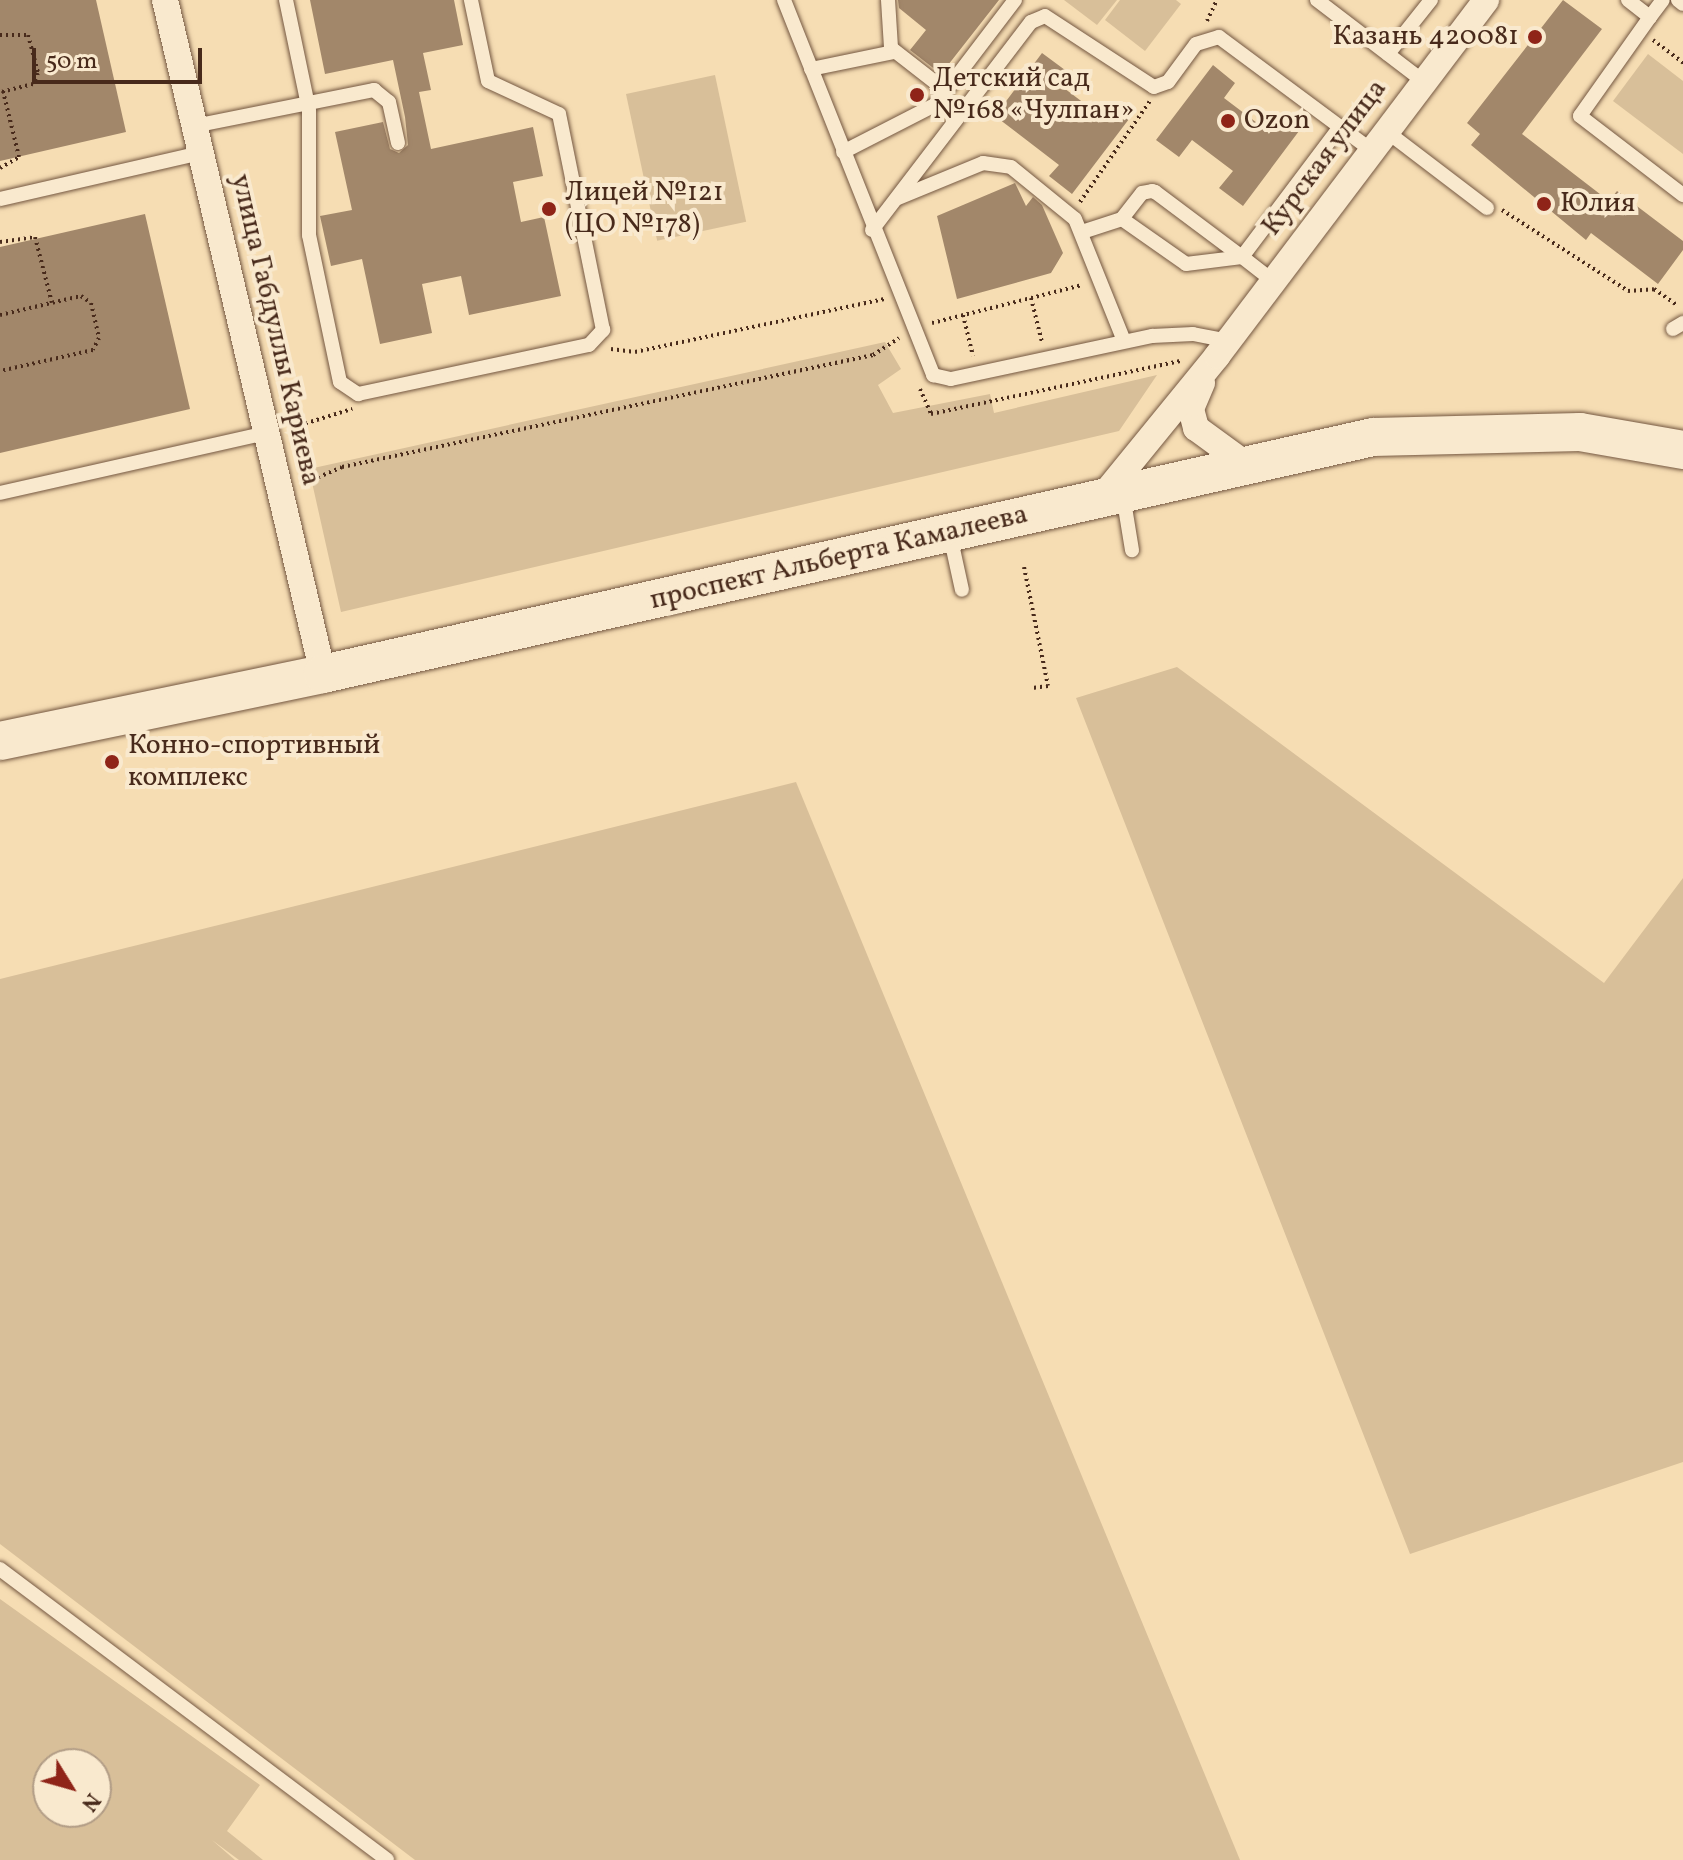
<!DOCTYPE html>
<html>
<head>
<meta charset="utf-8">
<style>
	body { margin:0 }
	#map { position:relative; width:1683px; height:1860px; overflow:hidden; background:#f6ddb3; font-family:Vollkorn,serif }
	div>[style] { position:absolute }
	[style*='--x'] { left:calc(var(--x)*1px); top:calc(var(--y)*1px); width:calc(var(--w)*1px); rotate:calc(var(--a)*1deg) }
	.green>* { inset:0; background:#d8bf99; transform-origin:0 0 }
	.building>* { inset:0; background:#a2876a }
	.path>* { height:4px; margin-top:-2px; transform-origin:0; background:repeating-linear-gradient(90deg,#482a1b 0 2px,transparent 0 6px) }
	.roads { filter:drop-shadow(0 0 2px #745741) drop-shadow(0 0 2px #745741) }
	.service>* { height:14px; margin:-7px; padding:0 7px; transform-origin:7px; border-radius:7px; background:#f9e9ce }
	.minor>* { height:26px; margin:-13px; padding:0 13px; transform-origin:13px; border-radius:13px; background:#f9e9ce }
	.secondary>* { height:38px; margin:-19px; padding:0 19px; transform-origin:19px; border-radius:19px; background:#f9e9ce }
	.dots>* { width:22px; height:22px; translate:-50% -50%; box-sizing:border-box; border:4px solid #f9e9ce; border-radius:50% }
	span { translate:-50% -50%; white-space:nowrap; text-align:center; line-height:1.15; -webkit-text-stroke:8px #f9e9ce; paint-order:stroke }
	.poi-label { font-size:28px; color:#482a1b }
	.right { translate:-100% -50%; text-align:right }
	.left { translate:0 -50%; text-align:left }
	.street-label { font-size:28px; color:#482a1b }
	.north { position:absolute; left:32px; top:1748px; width:80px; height:80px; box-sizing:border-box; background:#f9e9ce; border:2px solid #b29d86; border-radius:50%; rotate:127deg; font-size:22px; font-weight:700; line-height:32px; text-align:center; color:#482a1b }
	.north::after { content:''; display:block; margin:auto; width:28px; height:36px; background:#8f2418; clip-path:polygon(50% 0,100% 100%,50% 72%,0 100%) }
	.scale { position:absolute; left:32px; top:48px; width:170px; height:36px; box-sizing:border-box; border:4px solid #482a1b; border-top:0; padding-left:10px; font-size:24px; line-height:28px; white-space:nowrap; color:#482a1b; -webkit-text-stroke:6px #f9e9ce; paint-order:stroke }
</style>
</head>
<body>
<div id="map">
	<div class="green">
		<i style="clip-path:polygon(1064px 0,1117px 0,1097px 25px)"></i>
		<i style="clip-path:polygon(1120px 0,1176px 0,1181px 4px,1145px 51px,1105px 20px)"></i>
		<i style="clip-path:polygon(1648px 54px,1683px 81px,1683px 154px,1613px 101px)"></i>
		<i style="left:715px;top:75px;width:150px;height:91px;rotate:78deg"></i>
		<i style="clip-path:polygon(885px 342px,901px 369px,878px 385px,893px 413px,990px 394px,994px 413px,1157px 375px,1119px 431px,341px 612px,309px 469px)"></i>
		<i style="clip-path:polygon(1177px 667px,1604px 983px,1683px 878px,1683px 1462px,1410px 1554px,1076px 698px)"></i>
		<i style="clip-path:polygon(796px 782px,1240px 1860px,415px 1860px,0 1544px,0 979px)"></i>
		<i style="clip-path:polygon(evenodd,0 1599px,260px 1785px,227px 1831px,263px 1860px,239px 1860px,212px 1840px,235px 1860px,0 1860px,0 1599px,48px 1764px,96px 1764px,96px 1812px,48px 1812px,48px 1764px)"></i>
	</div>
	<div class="building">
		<i style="clip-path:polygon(0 0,96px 0,126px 132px,0 161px)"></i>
		<i style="clip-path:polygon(310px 0,454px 0,463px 45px,423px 53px,431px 90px,419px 92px,431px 149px,533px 127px,543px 176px,513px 182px,521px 222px,544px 217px,561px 296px,469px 315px,461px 276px,422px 284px,432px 333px,380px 344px,362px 259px,331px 266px,320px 216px,352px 210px,335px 132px,383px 122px,390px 149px,399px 153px,408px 145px,405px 117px,393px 60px,325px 74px)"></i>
		<i style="clip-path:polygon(898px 0,999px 0,941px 74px,910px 50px,926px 30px,899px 8px)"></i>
		<i style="clip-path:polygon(1563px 0,1602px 29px,1522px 134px,1609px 201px,1617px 191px,1683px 241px,1683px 250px,1658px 284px,1591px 233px,1586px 240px,1471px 145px,1480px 134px,1467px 123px)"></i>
		<i style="clip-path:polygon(1042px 53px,1065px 70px,1056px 82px,1097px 113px,1106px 101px,1129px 119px,1072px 194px,1049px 176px,1059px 165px,995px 116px)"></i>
		<i style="clip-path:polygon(1213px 65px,1235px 83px,1224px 98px,1265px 129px,1276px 113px,1299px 131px,1243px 206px,1219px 188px,1233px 171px,1192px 140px,1179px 157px,1156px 140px)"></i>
		<i style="clip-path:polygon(1015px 183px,1026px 206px,1033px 197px,1042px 205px,1063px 253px,1051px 273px,957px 299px,937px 216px)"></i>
		<i style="clip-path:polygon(145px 214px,190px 409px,0 453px,0 247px)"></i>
	</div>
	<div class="path">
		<i style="--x:1207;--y:21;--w:23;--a:-65"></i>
		<i style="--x:0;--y:35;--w:28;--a:0"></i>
		<i style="--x:28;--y:35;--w:39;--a:75"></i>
		<i style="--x:38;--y:73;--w:12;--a:114"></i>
		<i style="--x:33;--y:84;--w:34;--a:166"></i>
		<i style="--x:1653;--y:40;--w:38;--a:37"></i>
		<i style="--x:0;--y:168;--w:22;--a:-30"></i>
		<i style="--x:19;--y:157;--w:68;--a:-103.6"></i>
		<i style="--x:1080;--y:202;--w:123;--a:-55.3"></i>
		<i style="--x:1502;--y:210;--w:150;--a:32.7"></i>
		<i style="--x:1628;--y:291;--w:26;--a:-4"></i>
		<i style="--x:1654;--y:289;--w:29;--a:35"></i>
		<i style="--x:0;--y:242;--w:35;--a:-8"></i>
		<i style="--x:35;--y:237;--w:68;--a:75.6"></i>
		<i style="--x:1031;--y:298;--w:45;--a:76"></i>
		<i style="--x:0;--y:315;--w:83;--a:-13.2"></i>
		<i style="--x:81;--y:296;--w:12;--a:35"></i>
		<i style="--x:91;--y:303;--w:36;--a:77"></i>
		<i style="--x:99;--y:338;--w:13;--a:117"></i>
		<i style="--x:93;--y:350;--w:95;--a:167.3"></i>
		<i style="--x:963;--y:315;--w:42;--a:76.3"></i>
		<i style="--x:932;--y:323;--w:155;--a:-14.2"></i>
		<i style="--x:611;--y:349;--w:24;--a:7"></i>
		<i style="--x:635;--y:352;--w:255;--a:-12"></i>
		<i style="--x:920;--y:389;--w:27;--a:66"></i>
		<i style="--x:931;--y:414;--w:256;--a:-12"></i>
		<i style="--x:294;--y:427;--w:61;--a:-17.2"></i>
		<i style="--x:307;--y:482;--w:38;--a:-23"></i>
		<i style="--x:342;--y:467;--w:543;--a:-11.91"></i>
		<i style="--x:873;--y:355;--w:31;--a:-33"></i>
		<i style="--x:1024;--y:567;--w:121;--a:78.6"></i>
		<i style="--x:1048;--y:686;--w:16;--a:173"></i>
	</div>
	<div class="roads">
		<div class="service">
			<i style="--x:286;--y:0;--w:112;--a:78.2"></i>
			<i style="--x:309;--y:110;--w:125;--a:90"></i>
			<i style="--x:309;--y:235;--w:150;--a:78.1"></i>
			<i style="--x:340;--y:382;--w:22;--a:34"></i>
			<i style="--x:358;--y:394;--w:236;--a:-12"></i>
			<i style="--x:589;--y:345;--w:21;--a:-47"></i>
			<i style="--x:603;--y:330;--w:220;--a:-101.5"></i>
			<i style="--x:559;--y:114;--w:78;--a:-155.1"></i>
			<i style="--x:488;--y:81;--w:83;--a:-101.9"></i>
			<i style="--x:784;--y:0;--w:404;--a:68.3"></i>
			<i style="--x:933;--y:375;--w:18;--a:13"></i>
			<i style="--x:951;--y:379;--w:206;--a:-12.1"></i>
			<i style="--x:1152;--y:336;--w:41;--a:-2.8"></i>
			<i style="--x:1193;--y:334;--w:36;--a:11"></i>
			<i style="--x:888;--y:0;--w:48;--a:86.4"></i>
			<i style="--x:891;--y:48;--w:70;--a:38"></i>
			<i style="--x:1317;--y:0;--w:133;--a:37.4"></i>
			<i style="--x:1628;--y:0;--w:28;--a:38"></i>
			<i style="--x:1650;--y:17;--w:121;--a:125.3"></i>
			<i style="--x:1580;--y:116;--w:130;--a:37.5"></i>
			<i style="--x:1678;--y:0;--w:6;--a:39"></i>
			<i style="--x:1650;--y:17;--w:21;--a:-53"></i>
			<i style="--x:1388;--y:54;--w:69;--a:-51.5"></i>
			<i style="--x:811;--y:69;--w:85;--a:-11.6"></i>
			<i style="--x:194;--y:126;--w:184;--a:-11.3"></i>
			<i style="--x:374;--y:90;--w:19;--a:39"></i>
			<i style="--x:389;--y:102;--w:42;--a:77.6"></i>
			<i style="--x:1386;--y:131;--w:127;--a:37.3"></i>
			<i style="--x:843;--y:152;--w:103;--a:-27.1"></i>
			<i style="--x:935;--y:105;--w:132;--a:-52.7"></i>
			<i style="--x:898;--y:198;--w:92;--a:-22.4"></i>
			<i style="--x:983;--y:163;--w:28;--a:8"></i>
			<i style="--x:1011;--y:167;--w:82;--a:39.1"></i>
			<i style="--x:1075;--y:219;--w:131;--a:68.1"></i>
			<i style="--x:0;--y:199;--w:206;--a:-12.9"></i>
			<i style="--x:872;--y:230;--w:262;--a:-52.6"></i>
			<i style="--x:1031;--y:22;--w:15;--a:-23"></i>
			<i style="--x:1045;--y:16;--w:130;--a:33.1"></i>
			<i style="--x:1154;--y:87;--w:15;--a:-20"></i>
			<i style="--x:1168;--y:82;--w:47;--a:-53.6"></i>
			<i style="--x:1196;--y:44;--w:24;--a:-17"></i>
			<i style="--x:1219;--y:37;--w:189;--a:36.6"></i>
			<i style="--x:1082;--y:232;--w:42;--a:-18"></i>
			<i style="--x:1273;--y:281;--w:39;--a:-142"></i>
			<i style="--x:1242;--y:257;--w:109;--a:-143.2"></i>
			<i style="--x:1155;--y:192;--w:3;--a:-162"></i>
			<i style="--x:1152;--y:191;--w:10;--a:169"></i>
			<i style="--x:1142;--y:193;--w:33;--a:128"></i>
			<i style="--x:1122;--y:219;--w:78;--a:35.1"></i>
			<i style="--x:1186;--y:264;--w:56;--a:-7.1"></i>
			<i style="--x:1242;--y:257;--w:163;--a:-53"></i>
			<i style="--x:1673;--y:329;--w:12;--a:-31"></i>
			<i style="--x:0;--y:493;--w:274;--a:-12.7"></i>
			<i style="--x:1123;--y:495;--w:56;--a:80.7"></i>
			<i style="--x:950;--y:535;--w:56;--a:77.7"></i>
			<i style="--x:0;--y:1569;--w:484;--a:36.9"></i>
		</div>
		<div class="minor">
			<i style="--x:165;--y:0;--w:692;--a:76.81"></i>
			<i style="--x:1202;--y:383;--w:28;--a:113"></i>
			<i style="--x:1191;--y:409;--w:20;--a:75"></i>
			<i style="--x:1196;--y:428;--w:59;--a:36.1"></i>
			<i style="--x:1103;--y:496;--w:181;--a:-50.8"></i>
			<i style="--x:1217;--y:356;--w:446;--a:-52.9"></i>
		</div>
		<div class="secondary">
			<i style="--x:0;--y:741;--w:330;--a:-11.7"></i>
			<i style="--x:323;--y:674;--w:1076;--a:-12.72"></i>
			<i style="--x:1373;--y:437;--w:207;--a:-1.4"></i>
			<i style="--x:1580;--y:432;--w:105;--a:9.9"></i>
		</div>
	</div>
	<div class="dots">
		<i style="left:1535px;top:37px;background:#8f2418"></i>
		<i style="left:917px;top:95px;background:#8f2418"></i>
		<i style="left:1228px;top:121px;background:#8f2418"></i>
		<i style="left:1544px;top:204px;background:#8f2418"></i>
		<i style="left:549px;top:209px;background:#8f2418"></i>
		<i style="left:112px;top:762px;background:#8f2418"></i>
	</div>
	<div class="poi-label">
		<span class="right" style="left:1519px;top:37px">Казань 420081</span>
		<span class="left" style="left:933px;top:95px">Детский сад<br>№168 «Чулпан»</span>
		<span class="left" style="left:1244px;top:121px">Ozon</span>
		<span class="left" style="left:565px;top:209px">Лицей №121<br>(ЦО №178)</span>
		<span class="left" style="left:1560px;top:204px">Юлия</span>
		<span class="left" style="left:128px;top:762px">Конно-спортивный<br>комплекс</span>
	</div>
	<div class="street-label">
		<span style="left:1325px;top:158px;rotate:-53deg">Курская улица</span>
		<span style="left:275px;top:330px;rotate:77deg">улица Габдуллы Кариева</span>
		<span style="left:839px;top:558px;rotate:-13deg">проспект Альберта Камалеева</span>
	</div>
	<div class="north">N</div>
	<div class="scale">50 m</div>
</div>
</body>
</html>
